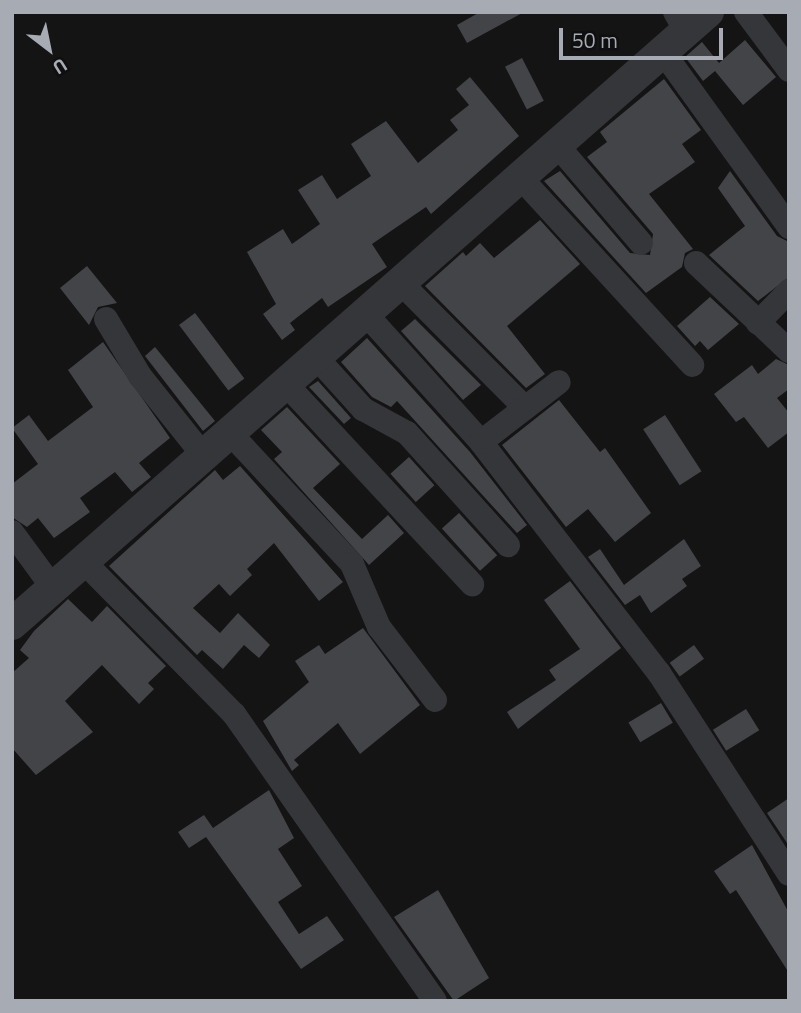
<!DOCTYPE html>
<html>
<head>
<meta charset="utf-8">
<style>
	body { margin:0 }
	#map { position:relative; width:801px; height:1013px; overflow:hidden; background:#141415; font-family:"Titillium Web",sans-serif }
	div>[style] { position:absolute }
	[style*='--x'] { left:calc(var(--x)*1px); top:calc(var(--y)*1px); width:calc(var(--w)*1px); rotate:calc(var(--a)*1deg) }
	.building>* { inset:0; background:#434448; transform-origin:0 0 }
	.minor>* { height:24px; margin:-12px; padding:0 12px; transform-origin:12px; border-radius:12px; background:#35363a }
	.tertiary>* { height:32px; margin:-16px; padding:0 16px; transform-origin:16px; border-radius:16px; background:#35363a }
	span { translate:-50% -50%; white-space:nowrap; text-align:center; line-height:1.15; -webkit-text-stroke:6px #0f0f10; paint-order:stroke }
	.frame { position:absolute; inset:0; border:14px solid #a7abb4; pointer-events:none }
	.north { position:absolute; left:14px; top:14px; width:70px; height:70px; -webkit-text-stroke:5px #0f0f10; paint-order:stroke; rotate:148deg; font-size:19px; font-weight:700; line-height:28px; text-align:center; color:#a7abb4 }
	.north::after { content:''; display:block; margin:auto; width:24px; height:32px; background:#a7abb4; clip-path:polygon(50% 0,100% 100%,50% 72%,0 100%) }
	.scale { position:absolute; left:559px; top:28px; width:164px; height:32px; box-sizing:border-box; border:4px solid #a7abb4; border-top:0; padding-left:9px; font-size:21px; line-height:24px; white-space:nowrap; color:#a7abb4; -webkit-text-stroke:5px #0f0f10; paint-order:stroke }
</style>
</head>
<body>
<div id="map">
	<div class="building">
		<i style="clip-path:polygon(480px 12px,524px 12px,467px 43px,457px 25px)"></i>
		<i style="clip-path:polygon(745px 40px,776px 77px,743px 105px,715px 71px,703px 81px,685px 57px,702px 42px,719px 63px)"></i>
		<i style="left:522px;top:58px;width:48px;height:19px;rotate:63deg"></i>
		<i style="clip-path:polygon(470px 77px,519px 136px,431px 214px,426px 207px,372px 244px,387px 267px,328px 307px,322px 298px,290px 323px,295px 330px,282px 340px,263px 314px,276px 304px,247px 252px,283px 229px,292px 244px,320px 224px,298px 190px,322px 175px,337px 199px,371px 176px,351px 144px,386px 121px,418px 163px,458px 130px,450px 120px,469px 105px,456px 89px)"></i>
		<i style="clip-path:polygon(664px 79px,701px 130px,682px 144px,695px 162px,649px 194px,693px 249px,685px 253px,682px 267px,646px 293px,544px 181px,560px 171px,630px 253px,650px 255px,653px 234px,587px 157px,607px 142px,600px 132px)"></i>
		<i style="clip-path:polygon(730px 171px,777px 236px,789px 242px,789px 277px,758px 301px,709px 255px,745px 226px,718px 188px)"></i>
		<i style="clip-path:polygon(540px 220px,580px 264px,507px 326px,545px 374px,526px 388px,425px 286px,463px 252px,466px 256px,480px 243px,494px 258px)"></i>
		<i style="clip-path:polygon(87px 266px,117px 303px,98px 307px,89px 325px,60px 288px)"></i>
		<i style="clip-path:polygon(710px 297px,739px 324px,708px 350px,700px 341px,695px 346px,677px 326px)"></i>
		<i style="left:195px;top:313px;width:82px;height:20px;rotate:53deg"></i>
		<i style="clip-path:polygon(415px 319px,481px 385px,463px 400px,401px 331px)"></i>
		<i style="clip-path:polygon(367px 338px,470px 452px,527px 525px,517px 533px,397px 401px,391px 407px,372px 397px,341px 362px)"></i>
		<i style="clip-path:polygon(103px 342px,170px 438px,139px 463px,151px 477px,132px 492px,115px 472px,80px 498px,90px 512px,54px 538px,38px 518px,27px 527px,12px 517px,12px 484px,38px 464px,12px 428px,29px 415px,48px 441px,93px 407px,68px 370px)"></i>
		<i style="clip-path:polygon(155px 347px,215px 421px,203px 431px,145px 356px)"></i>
		<i style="clip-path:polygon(776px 359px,789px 365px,789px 389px,777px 398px,789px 413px,789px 432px,768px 448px,744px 417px,736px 422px,714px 394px,752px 365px,758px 374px)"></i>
		<i style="clip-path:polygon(318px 381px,351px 418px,344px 424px,309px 387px)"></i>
		<i style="clip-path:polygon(559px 400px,600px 452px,605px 448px,651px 513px,615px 542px,588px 509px,566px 527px,502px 445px)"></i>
		<i style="clip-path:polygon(287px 407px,340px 464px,313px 488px,362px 539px,388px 515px,404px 533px,369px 565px,274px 459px,282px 452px,261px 430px)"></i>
		<i style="left:665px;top:415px;width:67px;height:26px;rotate:57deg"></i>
		<i style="left:409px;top:457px;width:38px;height:25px;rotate:48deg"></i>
		<i style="clip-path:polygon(240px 466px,343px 582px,319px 601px,274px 543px,247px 569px,252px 575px,230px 596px,219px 584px,193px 608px,220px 633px,238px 613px,270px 645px,259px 658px,244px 645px,223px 669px,202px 650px,197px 655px,109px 566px,215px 470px,223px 480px)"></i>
		<i style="left:459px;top:513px;width:57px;height:23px;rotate:48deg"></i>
		<i style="clip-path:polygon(684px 539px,701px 566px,682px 579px,687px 586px,651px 613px,640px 595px,625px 605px,588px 557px,600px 549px,624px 585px)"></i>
		<i style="clip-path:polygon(570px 581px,621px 648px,518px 729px,507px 712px,556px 680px,549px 670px,580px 649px,544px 600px)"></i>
		<i style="clip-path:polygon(68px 599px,92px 622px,107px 606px,166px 666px,148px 683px,154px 689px,139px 704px,102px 665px,65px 701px,93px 732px,36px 775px,12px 748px,12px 673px,29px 658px,20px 650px,34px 631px)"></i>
		<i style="clip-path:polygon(363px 628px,420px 705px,360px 754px,338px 723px,294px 760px,299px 765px,292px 771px,263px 721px,309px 682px,295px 661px,319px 645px,325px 654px)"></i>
		<i style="left:694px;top:645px;width:17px;height:30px;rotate:54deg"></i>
		<i style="left:661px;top:703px;width:23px;height:38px;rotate:59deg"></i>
		<i style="left:746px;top:709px;width:25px;height:39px;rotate:58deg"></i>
		<i style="clip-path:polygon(269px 790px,294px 838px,278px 849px,302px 886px,278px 902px,299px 934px,327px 916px,344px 940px,301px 969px,206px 837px,189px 848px,178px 832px,204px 815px,213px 828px)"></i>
		<i style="clip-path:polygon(789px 798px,789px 846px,767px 813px)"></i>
		<i style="clip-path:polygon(752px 845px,789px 913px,789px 973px,736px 890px,730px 894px,714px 871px)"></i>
		<i style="clip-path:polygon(438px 890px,489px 978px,454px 1001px,394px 917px)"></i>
	</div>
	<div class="minor">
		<i style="--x:675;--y:12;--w:22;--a:60"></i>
		<i style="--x:746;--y:12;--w:72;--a:53.4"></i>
		<i style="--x:663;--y:52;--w:216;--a:54.2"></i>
		<i style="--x:557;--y:145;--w:129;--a:49.4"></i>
		<i style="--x:520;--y:177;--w:255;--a:47.5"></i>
		<i style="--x:696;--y:263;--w:128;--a:43.4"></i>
		<i style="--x:400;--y:282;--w:177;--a:45.2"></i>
		<i style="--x:365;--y:313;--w:173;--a:48"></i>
		<i style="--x:481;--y:442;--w:292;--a:52.4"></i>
		<i style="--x:659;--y:673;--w:239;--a:57.1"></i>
		<i style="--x:106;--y:319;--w:66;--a:59.2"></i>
		<i style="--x:140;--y:376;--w:101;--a:51.4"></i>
		<i style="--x:758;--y:323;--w:45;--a:-45.9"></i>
		<i style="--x:315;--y:356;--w:72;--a:47.8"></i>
		<i style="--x:363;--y:409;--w:50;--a:28.6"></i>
		<i style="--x:407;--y:433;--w:151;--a:48"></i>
		<i style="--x:285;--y:383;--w:275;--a:47.1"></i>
		<i style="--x:229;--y:432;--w:180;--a:47"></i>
		<i style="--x:352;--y:564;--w:69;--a:66.8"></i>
		<i style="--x:379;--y:627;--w:92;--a:52.5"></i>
		<i style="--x:481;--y:442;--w:98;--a:-37.6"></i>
		<i style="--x:12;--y:532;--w:69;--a:53.8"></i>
		<i style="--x:83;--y:561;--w:215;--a:45.4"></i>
		<i style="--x:234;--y:714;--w:350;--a:55"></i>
	</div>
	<div class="tertiary">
		<i style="--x:12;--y:624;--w:927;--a:-41.33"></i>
	</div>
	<div class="frame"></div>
	<div class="north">U</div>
	<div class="scale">50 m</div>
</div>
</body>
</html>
